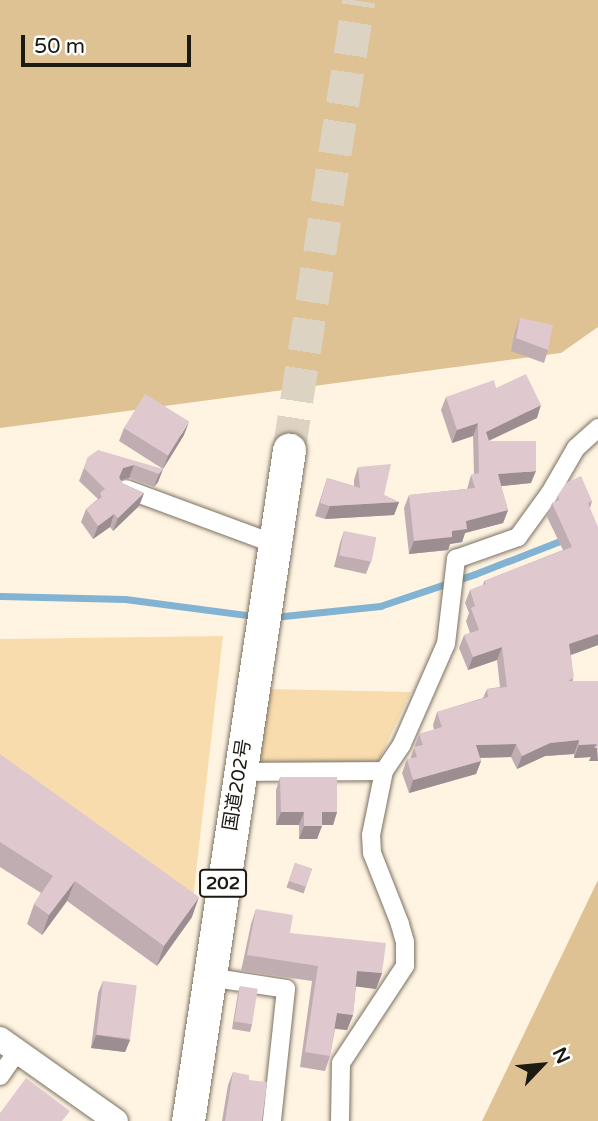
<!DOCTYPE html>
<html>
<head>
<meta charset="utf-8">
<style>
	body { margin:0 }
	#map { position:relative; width:598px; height:1121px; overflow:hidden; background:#fff4e2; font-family:"Varela Round","Noto Sans JP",sans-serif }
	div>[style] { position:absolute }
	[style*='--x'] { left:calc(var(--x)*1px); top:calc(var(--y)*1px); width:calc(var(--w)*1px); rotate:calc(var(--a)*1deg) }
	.green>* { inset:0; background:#f9dcad }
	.forest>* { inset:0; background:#dfc293 }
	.stream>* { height:7px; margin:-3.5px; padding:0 3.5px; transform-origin:3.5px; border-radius:3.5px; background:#82b3d3 }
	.highway-tunnel>* { height:33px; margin-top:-16.5px; transform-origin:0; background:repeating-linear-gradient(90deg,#ddd3c3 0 33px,transparent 0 50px) }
	.roads { filter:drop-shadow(0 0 2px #7b7162) drop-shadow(0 0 2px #7b7162) }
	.street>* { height:18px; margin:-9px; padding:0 9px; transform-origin:9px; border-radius:9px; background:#fff }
	.secondary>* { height:24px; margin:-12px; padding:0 12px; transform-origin:12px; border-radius:12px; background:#fff }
	.highway>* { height:33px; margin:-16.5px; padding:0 16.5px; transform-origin:16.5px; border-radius:16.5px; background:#fff }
	.wall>* { inset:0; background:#c0adb2; transform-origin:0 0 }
	.shaded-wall>* { inset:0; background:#9c8d91 }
	.building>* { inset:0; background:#dfc9cf; transform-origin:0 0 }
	span { translate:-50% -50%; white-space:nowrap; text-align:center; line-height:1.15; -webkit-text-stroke:5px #fff; paint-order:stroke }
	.shield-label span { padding:2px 5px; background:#fff; border:2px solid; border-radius:5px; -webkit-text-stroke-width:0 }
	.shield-label { font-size:18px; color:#1d1913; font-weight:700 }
	.street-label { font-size:19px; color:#1d1913 }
	.north { position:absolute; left:507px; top:1030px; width:70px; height:70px; -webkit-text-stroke:5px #fff; paint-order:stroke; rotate:64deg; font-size:19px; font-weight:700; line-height:28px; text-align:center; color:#1d1913 }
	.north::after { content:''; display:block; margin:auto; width:24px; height:32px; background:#1d1913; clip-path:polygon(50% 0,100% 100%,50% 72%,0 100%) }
	.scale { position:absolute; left:21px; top:35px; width:170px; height:32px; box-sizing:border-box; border:4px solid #1d1913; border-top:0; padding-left:9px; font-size:21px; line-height:24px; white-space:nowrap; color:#1d1913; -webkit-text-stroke:5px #fff; paint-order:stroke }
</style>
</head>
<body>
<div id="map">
	<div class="green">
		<i style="clip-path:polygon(223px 636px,192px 908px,0 773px,0 639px)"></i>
		<i style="clip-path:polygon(268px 689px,411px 692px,378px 762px,255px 762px)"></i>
	</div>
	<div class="forest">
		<i style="clip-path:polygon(0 0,598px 0,598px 327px,561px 353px,0 428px)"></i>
		<i style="clip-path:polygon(598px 880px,598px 1121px,482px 1121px,483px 1119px)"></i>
	</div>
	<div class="stream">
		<i style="--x:0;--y:596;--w:125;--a:1.4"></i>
		<i style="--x:125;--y:599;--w:131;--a:7.5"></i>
		<i style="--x:274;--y:617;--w:107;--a:-5.9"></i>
		<i style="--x:380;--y:606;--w:100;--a:-18.6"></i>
		<i style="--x:475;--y:574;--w:100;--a:-21.2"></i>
	</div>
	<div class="highway-tunnel">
		<i style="--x:289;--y:450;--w:455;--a:-81.2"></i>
	</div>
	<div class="roads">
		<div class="street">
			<i style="--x:126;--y:489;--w:159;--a:20.3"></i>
			<i style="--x:240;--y:772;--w:144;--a:-0.4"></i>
			<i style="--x:208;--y:977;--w:79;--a:8.7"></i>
			<i style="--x:286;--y:989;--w:133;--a:96.1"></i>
			<i style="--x:0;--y:1076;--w:29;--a:-55"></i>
			<i style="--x:340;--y:1121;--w:58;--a:-89"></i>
			<i style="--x:341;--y:1063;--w:116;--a:-56.6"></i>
			<i style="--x:405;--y:966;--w:24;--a:-90"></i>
			<i style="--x:405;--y:942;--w:19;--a:-106"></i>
			<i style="--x:400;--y:924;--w:76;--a:-111.5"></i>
			<i style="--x:372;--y:853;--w:18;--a:-93"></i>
			<i style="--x:371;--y:835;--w:65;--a:-78.5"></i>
			<i style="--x:384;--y:771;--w:32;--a:-56"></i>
			<i style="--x:402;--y:744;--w:109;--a:-66.3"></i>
			<i style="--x:446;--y:644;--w:86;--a:-83.3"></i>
			<i style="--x:456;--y:559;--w:66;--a:-19.5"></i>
			<i style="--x:518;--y:537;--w:54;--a:-54"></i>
			<i style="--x:550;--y:493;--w:52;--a:-60"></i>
			<i style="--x:576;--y:448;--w:30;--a:-42"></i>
		</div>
		<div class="secondary">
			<i style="--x:0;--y:1039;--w:142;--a:35.3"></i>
		</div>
		<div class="highway">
			<i style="--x:188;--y:1121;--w:679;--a:-81.44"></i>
		</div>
	</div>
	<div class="wall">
		<i style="clip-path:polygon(520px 318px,548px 350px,544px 363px,511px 351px,515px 331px)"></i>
		<i style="clip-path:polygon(496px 388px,537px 418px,489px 441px,531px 483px,501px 486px,508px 510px,503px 523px,465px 533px,462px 542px,450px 544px,448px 550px,409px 554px,404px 508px,409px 495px,467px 489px,471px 475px,474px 474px,473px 436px,452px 443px,441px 410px,446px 397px)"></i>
		<i style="clip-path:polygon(124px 428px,184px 435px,163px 469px,119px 441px)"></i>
		<i style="clip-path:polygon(88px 457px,163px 469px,158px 482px,154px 487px,129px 478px,121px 480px,122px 483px,144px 493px,139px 506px,113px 531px,110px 527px,93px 539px,81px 522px,86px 509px,98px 499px,79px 481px)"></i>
		<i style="clip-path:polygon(358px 467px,384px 495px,399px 502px,394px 515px,325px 519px,315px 516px,327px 478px,354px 486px,354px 480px)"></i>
		<i style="clip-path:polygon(558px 495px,592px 501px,590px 508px,598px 645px,571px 655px,573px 681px,598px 761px,589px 761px,591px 757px,574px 758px,574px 754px,545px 756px,517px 769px,511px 757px,480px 758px,481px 761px,476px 774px,409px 793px,402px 773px,407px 759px,410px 759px,419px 734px,434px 730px,433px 725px,437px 712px,483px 698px,487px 689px,500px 687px,497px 660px,468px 670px,459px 648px,464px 635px,470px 633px,466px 621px,469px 613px,465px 603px,470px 590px,483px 585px,484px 581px,563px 550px,547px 517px,552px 503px,555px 502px)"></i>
		<i style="clip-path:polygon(344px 531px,371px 561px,366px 574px,334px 567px,340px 543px)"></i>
		<i style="clip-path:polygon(0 754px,192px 917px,157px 966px,67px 901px,42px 935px,27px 924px,34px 904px,41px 893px,0 867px)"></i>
		<i style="clip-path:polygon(280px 777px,337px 812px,333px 825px,322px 825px,317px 839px,299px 839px,299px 825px,276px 825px,276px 790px)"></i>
		<i style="left:295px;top:863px;width:18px;height:26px;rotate:19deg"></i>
		<i style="clip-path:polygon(256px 909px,290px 933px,382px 973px,376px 989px,356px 986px,353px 1015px,347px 1030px,335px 1029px,330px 1056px,325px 1071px,300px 1067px,312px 981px,241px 971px,251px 924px)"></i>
		<i style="clip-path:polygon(103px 981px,130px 1040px,125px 1052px,91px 1048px,98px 993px)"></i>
		<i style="clip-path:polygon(240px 986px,252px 1025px,250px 1032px,232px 1029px,238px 993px)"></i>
		<i style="clip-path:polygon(233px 1072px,249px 1080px,262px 1121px,222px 1121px,228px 1085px)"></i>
	</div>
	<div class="shaded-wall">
		<i style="clip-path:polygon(541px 405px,537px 418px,481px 444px,486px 432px)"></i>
		<i style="clip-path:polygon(189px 422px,184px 435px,163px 469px,168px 456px)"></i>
		<i style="clip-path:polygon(478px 423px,473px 436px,452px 443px,457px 430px)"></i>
		<i style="clip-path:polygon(134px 465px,129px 478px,118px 481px,123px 468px)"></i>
		<i style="clip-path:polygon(163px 469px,158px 482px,154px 487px,159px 474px)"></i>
		<i style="clip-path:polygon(536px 471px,531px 483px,493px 487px,498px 474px)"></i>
		<i style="clip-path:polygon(144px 493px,139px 506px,113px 531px,118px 518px)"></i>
		<i style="clip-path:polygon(399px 502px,394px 515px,325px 519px,330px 506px)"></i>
		<i style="clip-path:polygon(508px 510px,503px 523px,465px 533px,462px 542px,450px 544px,448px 550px,409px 554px,414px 541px,452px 531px,466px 521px)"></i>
		<i style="clip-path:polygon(114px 514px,110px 527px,93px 539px,98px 526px)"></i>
		<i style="clip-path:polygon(598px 634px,598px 645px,565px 657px,569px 644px)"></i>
		<i style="clip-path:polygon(502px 647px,497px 660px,468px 670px,473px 657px)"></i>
		<i style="clip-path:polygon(579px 740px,574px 754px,545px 756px,517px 769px,522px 756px,550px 743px)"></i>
		<i style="clip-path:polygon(516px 744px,511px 757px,471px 758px,476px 745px)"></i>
		<i style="clip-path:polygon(597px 744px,598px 761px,589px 761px,591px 757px,574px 758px,579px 745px)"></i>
		<i style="clip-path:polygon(481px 761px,476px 774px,409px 793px,413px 780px)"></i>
		<i style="clip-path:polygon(281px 812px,304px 812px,299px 825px,276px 825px)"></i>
		<i style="clip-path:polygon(322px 812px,337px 812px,333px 825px,317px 825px)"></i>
		<i style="clip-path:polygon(304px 826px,322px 826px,317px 839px,299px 839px)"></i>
		<i style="clip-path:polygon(75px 881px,67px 901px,42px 935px,49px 915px)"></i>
		<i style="clip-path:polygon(199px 897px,192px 917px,157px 966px,164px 946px)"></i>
		<i style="clip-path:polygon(357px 971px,382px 973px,376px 989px,352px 986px)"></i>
		<i style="clip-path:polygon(337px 1013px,353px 1015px,347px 1030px,332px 1028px)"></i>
		<i style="clip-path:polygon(96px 1035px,130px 1040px,125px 1052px,91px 1048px)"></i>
	</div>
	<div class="building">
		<i style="clip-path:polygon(520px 318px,553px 325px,548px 350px,516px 338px)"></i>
		<i style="clip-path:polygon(526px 374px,541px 405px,486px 432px,489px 441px,536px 441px,536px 471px,498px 474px,508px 510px,466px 521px,467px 529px,452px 531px,452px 537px,414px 541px,409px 495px,475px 488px,471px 475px,479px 473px,478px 423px,457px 430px,446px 397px,494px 380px,496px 388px)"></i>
		<i style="left:145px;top:394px;width:52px;height:40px;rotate:32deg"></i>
		<i style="clip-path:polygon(98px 450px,163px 469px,159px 474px,134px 465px,123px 468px,119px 477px,122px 483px,144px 493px,118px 518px,114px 514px,98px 526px,86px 509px,102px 497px,100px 493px,105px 489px,84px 468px,88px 457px)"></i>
		<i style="clip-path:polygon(391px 464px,384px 495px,399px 502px,330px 506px,320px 503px,327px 478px,360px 488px,358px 467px)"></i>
		<i style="clip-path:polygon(581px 476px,592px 501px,588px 503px,598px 527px,598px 634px,569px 644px,574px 677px,568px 681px,598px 681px,598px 748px,594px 748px,597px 744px,579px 745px,579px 740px,550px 743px,522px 756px,516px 744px,476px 745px,481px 761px,413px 780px,407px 759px,417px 757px,414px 747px,423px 745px,419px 734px,442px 727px,437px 712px,488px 697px,487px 689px,507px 687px,502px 647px,473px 657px,464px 635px,479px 630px,471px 608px,475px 606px,470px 590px,486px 584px,484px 581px,572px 547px,552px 503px,559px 500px,558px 495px,566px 483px)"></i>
		<i style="left:344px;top:531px;width:33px;height:25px;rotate:11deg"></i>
		<i style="clip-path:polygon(0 754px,199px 897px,164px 946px,75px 881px,49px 915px,34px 904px,53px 876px,0 842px)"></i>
		<i style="clip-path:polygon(280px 777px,337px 777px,337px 812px,322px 812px,322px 826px,304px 826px,304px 812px,281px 812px)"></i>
		<i style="left:295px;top:863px;width:18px;height:19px;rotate:19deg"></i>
		<i style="clip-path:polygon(256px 909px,293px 915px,290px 933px,386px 943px,382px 973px,357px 971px,353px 1015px,337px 1013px,330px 1056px,305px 1052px,318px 966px,247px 955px)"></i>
		<i style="left:103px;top:981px;width:34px;height:54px;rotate:7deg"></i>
		<i style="left:240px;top:986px;width:18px;height:36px;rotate:9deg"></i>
		<i style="clip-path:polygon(233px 1072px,249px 1075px,249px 1080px,267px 1082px,262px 1121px,225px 1121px)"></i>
		<i style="clip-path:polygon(26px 1078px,70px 1111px,62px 1121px,0 1121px,0 1113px)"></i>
	</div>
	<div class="shield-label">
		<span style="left:223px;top:883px">202</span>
	</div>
	<div class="street-label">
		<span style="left:238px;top:785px;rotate:-81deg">国道202号</span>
	</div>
	<div class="north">N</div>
	<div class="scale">50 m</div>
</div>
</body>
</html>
